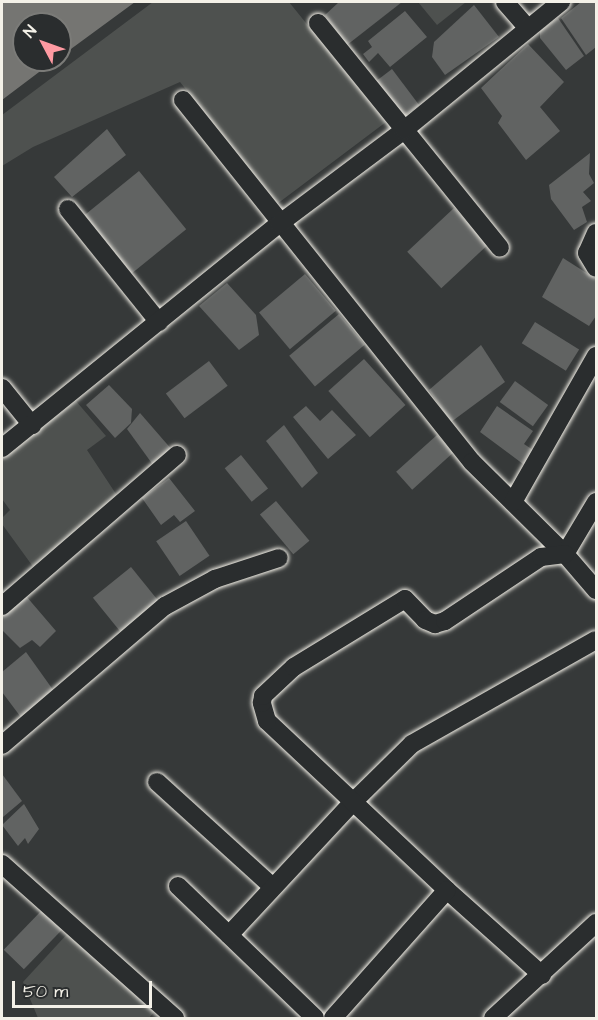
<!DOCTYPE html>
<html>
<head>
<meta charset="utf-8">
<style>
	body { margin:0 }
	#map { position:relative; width:598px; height:1020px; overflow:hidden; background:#363939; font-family:"Architects Daughter",sans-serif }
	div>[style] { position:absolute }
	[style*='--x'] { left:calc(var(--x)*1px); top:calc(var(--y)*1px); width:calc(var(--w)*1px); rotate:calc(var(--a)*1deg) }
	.green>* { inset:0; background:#4e514f }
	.water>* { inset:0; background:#757572 }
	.building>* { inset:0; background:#616362; transform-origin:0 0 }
	.roads { filter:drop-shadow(0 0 2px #f4f1e8) drop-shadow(0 0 2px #f4f1e8) }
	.street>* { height:18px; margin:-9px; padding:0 9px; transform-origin:9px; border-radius:9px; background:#2a2d2e }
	span { translate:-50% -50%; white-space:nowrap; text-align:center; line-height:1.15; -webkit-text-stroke:4.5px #2a2d2e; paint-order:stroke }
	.frame { position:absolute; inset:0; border:3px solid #f4f1e8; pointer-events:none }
	.north { position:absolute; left:12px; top:12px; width:60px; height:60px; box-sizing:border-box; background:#2a2d2e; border:2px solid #7b7b78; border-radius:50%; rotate:311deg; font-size:16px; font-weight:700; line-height:24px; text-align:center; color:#f4f1e8 }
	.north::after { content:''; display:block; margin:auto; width:21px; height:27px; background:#ff9aa2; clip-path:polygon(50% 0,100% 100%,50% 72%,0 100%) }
	.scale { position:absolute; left:12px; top:981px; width:140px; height:27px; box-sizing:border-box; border:3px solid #f4f1e8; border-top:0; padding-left:8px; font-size:18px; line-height:21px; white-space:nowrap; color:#f4f1e8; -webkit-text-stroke:4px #2a2d2e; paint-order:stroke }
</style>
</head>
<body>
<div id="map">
	<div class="green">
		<i style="clip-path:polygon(153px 2px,289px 2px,386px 122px,277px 204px,180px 82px,33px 147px,2px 166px,2px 115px)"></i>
		<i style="clip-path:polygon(418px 2px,466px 2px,437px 25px)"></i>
		<i style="clip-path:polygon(76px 401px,106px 436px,87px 450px,118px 497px,34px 568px,2px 524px,2px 518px,10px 510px,2px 499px,2px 459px)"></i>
		<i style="clip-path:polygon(69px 932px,154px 1012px,149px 1018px,38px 1018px,23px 982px)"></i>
	</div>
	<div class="water">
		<i style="clip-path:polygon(2px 2px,135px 2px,60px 57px,60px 24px,24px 24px,24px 60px,55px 60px,2px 100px)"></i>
	</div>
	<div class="building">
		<i style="clip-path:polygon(339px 2px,402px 2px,347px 45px,325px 15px)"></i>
		<i style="clip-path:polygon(581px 2px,596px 2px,596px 47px,586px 55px,561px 18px)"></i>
		<i style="clip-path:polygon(474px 5px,499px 37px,445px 75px,432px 57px,434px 42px)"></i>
		<i style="clip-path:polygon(405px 11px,427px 37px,390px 67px,378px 53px,369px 62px,363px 54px,372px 47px,368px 41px)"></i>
		<i style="clip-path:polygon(558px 18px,584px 56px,566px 70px,540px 38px,540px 31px)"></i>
		<i style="clip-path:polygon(528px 44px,564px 82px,540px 107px,560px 131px,526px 160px,498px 123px,502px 116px,481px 88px)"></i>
		<i style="left:392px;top:69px;width:45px;height:21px;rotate:53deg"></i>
		<i style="clip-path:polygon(107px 129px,126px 155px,72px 197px,54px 177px)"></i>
		<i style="clip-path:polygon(590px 153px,589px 174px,594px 183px,583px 192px,591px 201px,582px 207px,587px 222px,574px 230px,551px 199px,549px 185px)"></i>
		<i style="left:139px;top:171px;width:75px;height:73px;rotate:51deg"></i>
		<i style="left:454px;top:208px;width:50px;height:64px;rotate:47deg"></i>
		<i style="clip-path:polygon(563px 258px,596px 279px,596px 316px,589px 326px,542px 297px)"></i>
		<i style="left:305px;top:274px;width:48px;height:60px;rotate:50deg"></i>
		<i style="clip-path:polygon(227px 283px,256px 315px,259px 335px,239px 350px,199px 306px)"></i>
		<i style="left:339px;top:314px;width:40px;height:65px;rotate:50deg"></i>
		<i style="left:535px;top:322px;width:52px;height:25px;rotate:32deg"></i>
		<i style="clip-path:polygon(481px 345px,505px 382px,451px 422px,429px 390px)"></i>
		<i style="left:364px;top:359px;width:62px;height:48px;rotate:48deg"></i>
		<i style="left:209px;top:361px;width:31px;height:54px;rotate:53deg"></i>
		<i style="left:515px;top:381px;width:41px;height:26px;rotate:36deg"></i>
		<i style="clip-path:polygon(109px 385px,132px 409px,131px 423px,115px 438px,86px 405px)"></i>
		<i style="clip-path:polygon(306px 406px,320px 421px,332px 410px,356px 435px,328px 459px,293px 417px)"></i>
		<i style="clip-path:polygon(497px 406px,533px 431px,524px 444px,536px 452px,527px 467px,480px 432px)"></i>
		<i style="clip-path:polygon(140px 413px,173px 451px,156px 469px,127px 429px)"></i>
		<i style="clip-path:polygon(284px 425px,318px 473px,302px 488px,266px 441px)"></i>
		<i style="left:437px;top:435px;width:24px;height:55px;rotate:48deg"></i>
		<i style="left:241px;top:455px;width:43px;height:21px;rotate:51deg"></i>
		<i style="clip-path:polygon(169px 478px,195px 511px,180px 522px,174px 515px,161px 525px,142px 498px)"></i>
		<i style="left:276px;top:501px;width:52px;height:21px;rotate:50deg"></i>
		<i style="left:186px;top:521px;width:42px;height:36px;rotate:56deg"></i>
		<i style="left:131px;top:567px;width:44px;height:49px;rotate:51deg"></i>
		<i style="clip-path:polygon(26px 596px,56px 631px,40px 647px,32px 640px,20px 648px,2px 630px,2px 616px)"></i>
		<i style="clip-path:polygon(26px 652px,56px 694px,23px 720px,2px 692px,2px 672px)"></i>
		<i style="clip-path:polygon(2px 774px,22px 801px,3px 817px,2px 815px)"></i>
		<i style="clip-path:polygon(24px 804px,39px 829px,28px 844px,25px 838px,18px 846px,2px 825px)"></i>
		<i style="left:44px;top:908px;width:28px;height:58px;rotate:44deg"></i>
	</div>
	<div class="roads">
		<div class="street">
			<i style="--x:505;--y:2;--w:35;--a:49"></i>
			<i style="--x:318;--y:23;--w:289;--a:51"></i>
			<i style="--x:183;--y:100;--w:463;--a:51.4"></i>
			<i style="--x:472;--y:462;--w:131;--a:44.7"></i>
			<i style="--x:68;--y:209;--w:145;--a:51.2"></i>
			<i style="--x:596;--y:233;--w:22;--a:114"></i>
			<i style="--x:587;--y:253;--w:17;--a:59"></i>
			<i style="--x:2;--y:388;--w:48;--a:51"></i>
			<i style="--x:2;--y:448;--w:356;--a:-39"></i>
			<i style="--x:279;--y:224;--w:156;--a:-36.9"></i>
			<i style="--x:404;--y:130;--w:203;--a:-39.2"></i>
			<i style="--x:513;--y:502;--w:168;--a:-60.4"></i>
			<i style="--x:596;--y:502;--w:61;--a:120.8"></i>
			<i style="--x:565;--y:554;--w:48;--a:49.3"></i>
			<i style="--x:2;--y:606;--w:231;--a:-40.8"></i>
			<i style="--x:2;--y:745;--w:214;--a:-40.5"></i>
			<i style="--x:165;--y:606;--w:57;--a:-28.4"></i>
			<i style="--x:215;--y:579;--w:67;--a:-18.2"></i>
			<i style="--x:157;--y:782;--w:156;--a:42.2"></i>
			<i style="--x:2;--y:864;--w:232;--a:41.7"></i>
			<i style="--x:178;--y:886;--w:190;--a:43.9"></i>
			<i style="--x:229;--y:935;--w:183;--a:-47"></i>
			<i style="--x:354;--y:801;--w:81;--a:-44.5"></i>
			<i style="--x:412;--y:744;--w:211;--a:-29.5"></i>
			<i style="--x:542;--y:975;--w:127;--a:-138.2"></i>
			<i style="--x:447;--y:890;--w:247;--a:-136.8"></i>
			<i style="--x:267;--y:721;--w:19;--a:-106"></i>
			<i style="--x:262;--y:703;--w:7;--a:-82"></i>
			<i style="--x:263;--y:696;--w:42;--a:-43.1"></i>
			<i style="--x:294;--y:667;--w:130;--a:-31.5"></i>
			<i style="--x:405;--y:599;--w:29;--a:46"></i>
			<i style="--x:425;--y:620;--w:11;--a:22"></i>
			<i style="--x:435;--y:624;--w:10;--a:-17"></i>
			<i style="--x:445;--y:621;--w:115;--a:-33.7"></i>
			<i style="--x:541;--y:557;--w:24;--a:-7"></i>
			<i style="--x:333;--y:1018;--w:171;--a:-48.3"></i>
			<i style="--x:493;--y:1018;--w:140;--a:-42.7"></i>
		</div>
	</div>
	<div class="frame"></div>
	<div class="north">N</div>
	<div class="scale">50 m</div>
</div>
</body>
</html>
